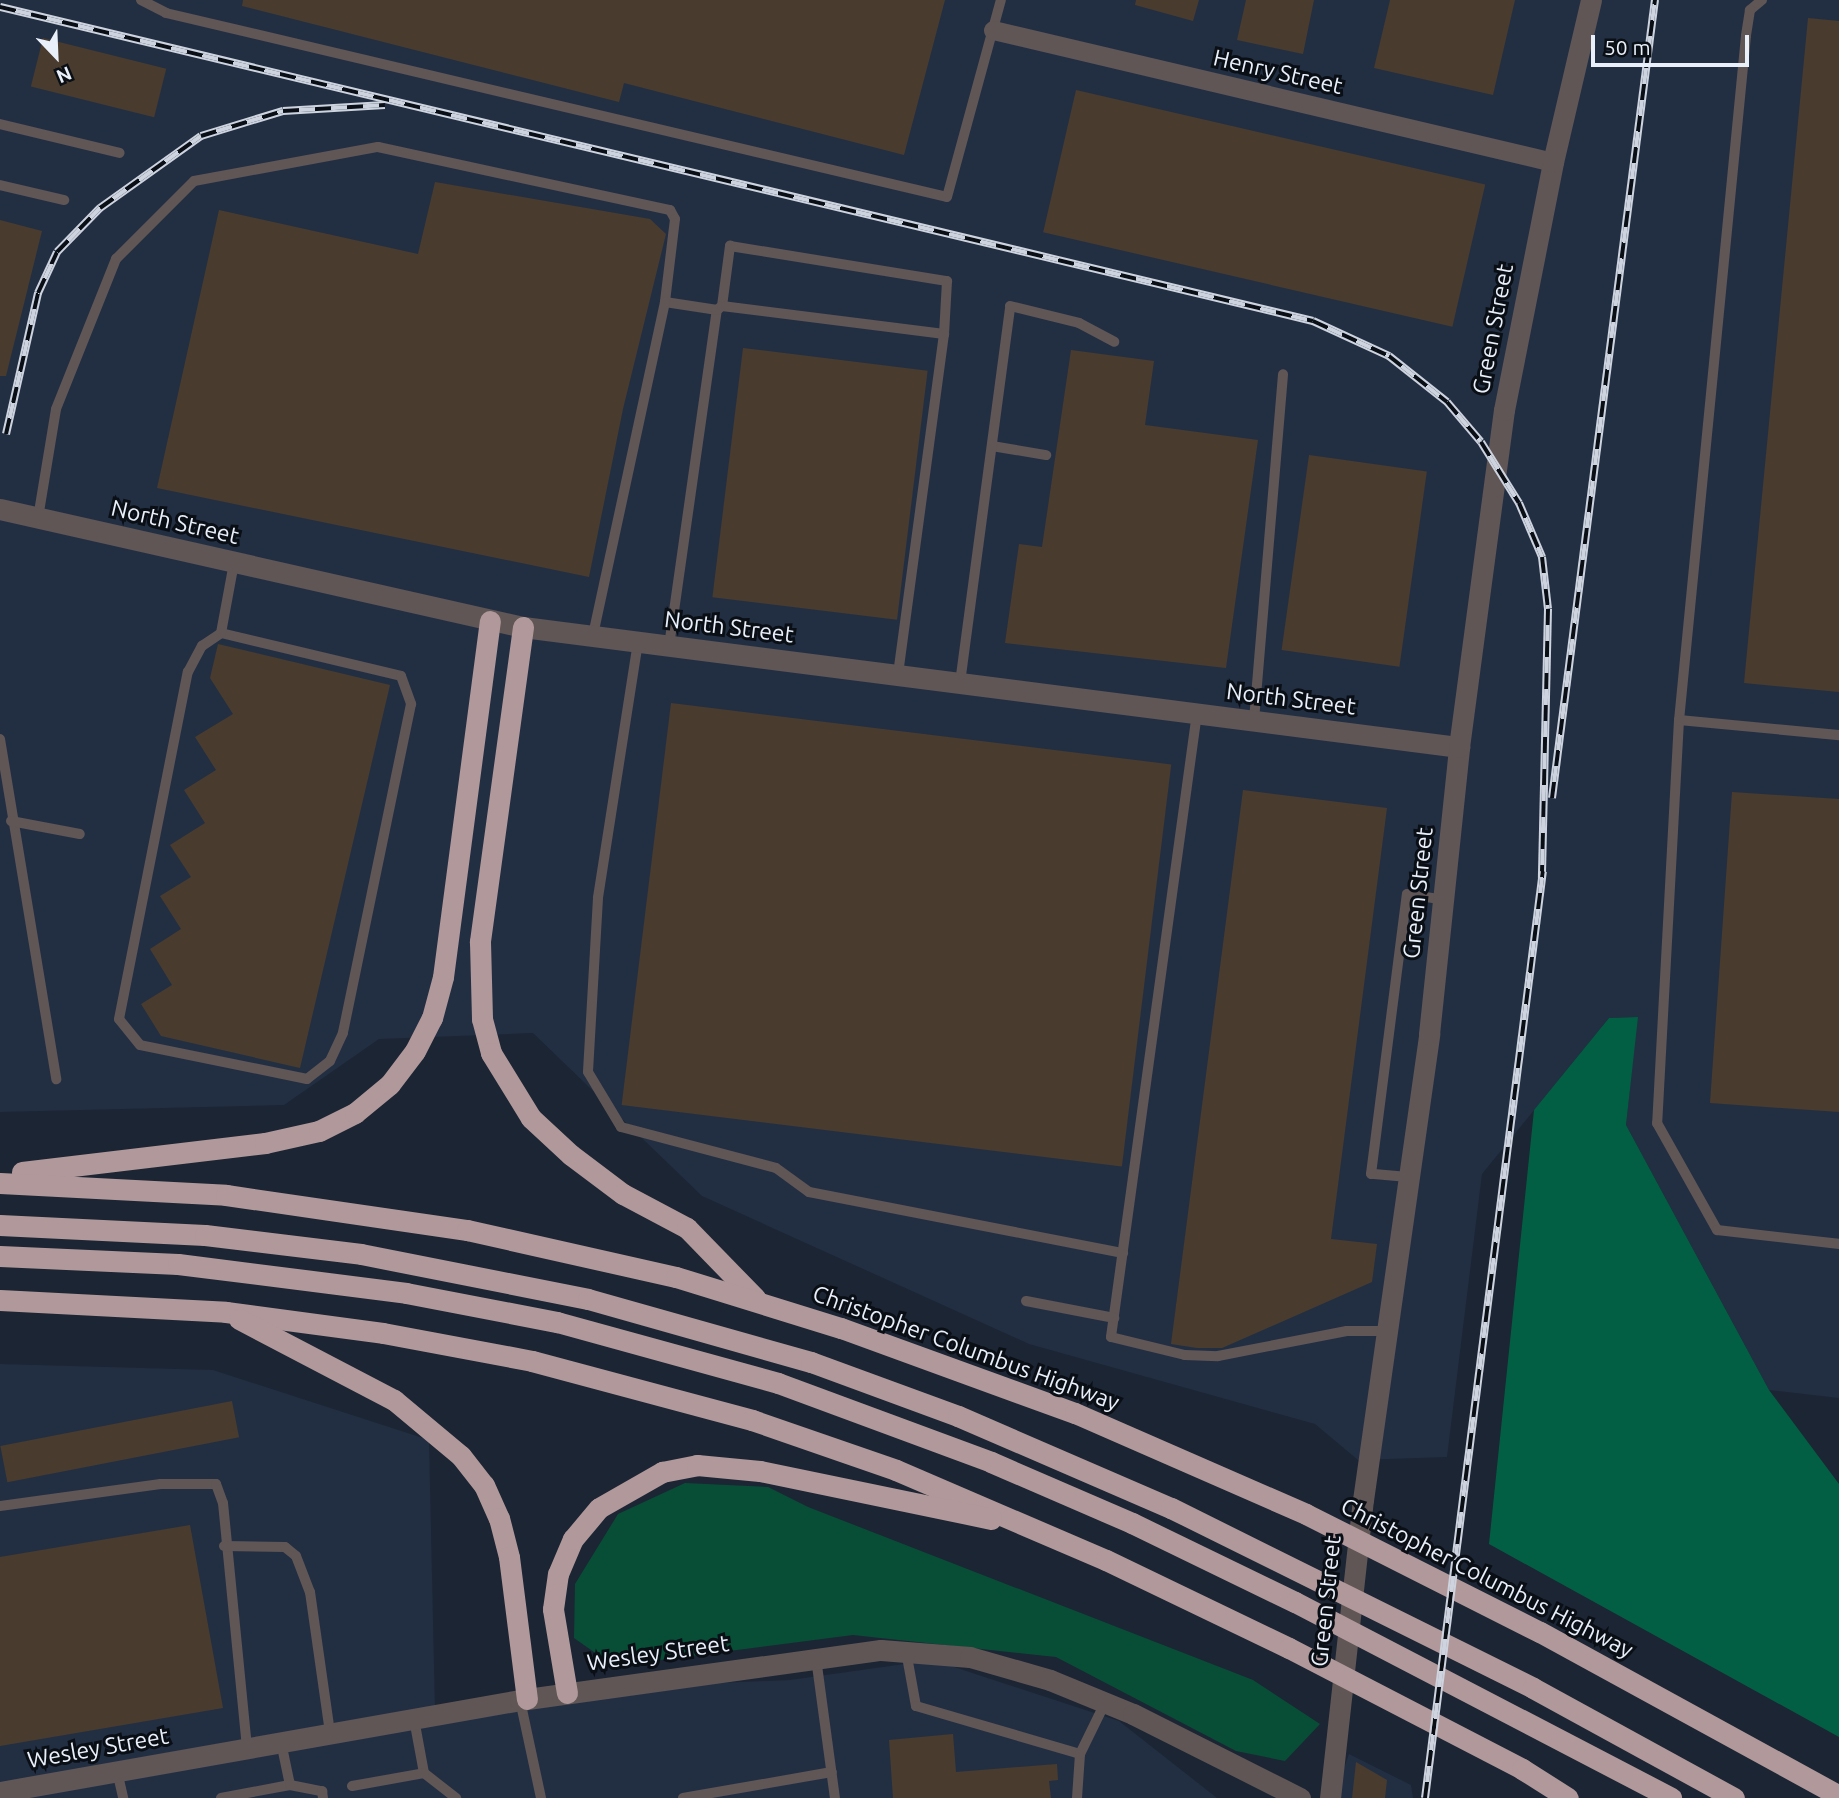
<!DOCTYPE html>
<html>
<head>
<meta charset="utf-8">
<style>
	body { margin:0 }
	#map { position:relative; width:1839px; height:1798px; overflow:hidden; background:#1c2533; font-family:Ubuntu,sans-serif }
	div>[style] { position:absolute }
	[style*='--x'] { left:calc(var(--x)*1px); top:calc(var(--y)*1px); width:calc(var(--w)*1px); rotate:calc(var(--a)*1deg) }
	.built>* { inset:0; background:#222f42 }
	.green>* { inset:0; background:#084e37 }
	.forest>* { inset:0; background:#025f43 }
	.building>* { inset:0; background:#493c2e; transform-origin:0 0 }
	.service>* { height:10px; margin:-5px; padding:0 5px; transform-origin:5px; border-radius:5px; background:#605656 }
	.minor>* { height:19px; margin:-9.5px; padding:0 9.5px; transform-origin:9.5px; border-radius:9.5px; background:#605656 }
	.tertiary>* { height:21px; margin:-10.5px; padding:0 10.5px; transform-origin:10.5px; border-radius:10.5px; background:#605656 }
	.motorway>* { height:21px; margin:-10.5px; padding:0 10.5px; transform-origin:10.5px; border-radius:10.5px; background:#b1989a }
	.rail>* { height:8px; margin-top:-4px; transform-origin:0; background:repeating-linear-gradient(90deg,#0a0e15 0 16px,#ced4df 0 32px); box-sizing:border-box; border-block:2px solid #ced4df }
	span { translate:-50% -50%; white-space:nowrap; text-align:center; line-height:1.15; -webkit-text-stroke:6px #0a0e15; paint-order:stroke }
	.street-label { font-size:23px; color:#eaf0fa }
	.north { position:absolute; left:21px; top:21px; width:70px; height:70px; -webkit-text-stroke:5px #0a0e15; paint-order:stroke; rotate:157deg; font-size:19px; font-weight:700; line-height:28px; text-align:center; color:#eaf0fa }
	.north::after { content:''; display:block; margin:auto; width:24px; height:32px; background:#eaf0fa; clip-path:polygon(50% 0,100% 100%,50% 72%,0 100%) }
	.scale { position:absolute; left:1591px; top:35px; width:158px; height:32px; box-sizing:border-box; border:4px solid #eaf0fa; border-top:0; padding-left:9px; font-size:21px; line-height:24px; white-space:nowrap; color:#eaf0fa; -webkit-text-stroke:5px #0a0e15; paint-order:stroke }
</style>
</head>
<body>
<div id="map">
	<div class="built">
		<i style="clip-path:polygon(0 0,1839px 0,1839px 1398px,1769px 1390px,1626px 1125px,1637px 1017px,1609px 1018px,1482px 1174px,1447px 1457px,1358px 1460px,1315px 1424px,1029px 1344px,702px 1196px,533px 1033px,379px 1039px,284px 1105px,0 1112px)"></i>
		<i style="clip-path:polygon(0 1364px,213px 1370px,429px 1440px,435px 1710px,555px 1690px,790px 1680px,933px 1660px,1119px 1721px,1217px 1798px,0 1798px)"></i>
		<i style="clip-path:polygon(1349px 1754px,1411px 1785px,1413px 1798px,1333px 1798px)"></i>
	</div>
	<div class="green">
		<i style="clip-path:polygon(685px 1483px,768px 1487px,808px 1507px,1253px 1680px,1320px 1724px,1285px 1761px,1236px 1751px,1056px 1657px,853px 1635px,614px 1666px,574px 1638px,575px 1584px,618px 1514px)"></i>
	</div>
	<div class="forest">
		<i style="clip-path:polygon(1638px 1017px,1626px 1125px,1769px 1390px,1839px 1484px,1839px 1737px,1489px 1544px,1534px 1110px,1609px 1018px)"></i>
	</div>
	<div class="building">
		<i style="clip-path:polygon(243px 0,945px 0,904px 155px,624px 83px,619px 102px,242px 6px)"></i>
		<i style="clip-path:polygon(1136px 0,1199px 0,1193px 21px,1135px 5px)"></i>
		<i style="clip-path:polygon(1246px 0,1314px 0,1303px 54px,1237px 40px)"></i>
		<i style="clip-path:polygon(1390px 0,1515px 0,1493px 95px,1374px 68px)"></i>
		<i style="clip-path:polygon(1808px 18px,1839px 21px,1839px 692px,1744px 683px)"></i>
		<i style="left:43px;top:38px;width:127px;height:50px;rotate:14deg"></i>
		<i style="left:1076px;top:90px;width:420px;height:146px;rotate:13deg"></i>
		<i style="clip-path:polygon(435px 182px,650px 219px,666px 234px,623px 409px,589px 577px,157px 488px,219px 210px,418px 254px)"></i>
		<i style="clip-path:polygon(0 220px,42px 231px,6px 376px,0 376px)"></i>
		<i style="left:743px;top:348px;width:186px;height:251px;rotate:7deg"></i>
		<i style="clip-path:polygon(1071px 350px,1154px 361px,1145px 425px,1258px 440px,1226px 668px,1005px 643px,1019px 544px,1042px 547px)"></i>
		<i style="left:1309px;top:455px;width:119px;height:197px;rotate:8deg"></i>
		<i style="clip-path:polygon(218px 644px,390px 685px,300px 1068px,161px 1036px,141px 1004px,172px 985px,150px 949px,181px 929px,160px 896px,191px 877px,170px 845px,205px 823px,184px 790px,216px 770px,195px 737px,233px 714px,210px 678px)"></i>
		<i style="left:671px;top:703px;width:504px;height:405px;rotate:7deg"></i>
		<i style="clip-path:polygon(1243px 790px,1387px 808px,1331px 1239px,1377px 1244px,1372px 1282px,1222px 1348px,1197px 1348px,1171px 1344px)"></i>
		<i style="clip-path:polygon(1732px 792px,1839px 799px,1839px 1112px,1710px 1103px)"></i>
		<i style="left:232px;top:1401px;width:37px;height:236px;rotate:79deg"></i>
		<i style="clip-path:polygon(190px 1525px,223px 1708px,0 1746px,0 1557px)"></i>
		<i style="clip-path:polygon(953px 1734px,956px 1772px,1057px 1764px,1058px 1780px,1049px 1781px,1051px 1798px,893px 1798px,889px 1740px)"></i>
		<i style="clip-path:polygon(1356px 1762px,1387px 1780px,1385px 1798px,1352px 1798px)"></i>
	</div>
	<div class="service">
		<i style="--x:141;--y:0;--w:28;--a:27"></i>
		<i style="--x:166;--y:13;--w:802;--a:13.26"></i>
		<i style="--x:947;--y:197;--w:204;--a:-74.7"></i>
		<i style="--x:1762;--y:0;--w:16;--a:140"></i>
		<i style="--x:1750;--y:10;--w:26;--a:99"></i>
		<i style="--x:1746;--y:36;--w:687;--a:95.59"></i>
		<i style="--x:1679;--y:720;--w:404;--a:93.1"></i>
		<i style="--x:1657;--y:1123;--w:123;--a:60.7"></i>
		<i style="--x:1717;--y:1230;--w:123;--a:6.5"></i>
		<i style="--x:0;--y:124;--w:123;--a:13.6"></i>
		<i style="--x:0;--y:185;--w:66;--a:13.2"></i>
		<i style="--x:665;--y:302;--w:53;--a:8.7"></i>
		<i style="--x:722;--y:306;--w:61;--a:-82.4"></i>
		<i style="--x:730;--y:246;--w:220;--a:9.2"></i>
		<i style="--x:947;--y:281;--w:53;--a:93.2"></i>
		<i style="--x:992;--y:446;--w:55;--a:9.5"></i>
		<i style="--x:38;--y:518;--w:110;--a:-80.6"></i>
		<i style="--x:56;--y:409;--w:162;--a:-68.2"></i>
		<i style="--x:116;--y:259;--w:110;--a:-45"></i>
		<i style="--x:194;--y:181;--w:187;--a:-10.5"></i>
		<i style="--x:378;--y:147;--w:299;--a:12.2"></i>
		<i style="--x:670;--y:210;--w:10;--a:61"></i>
		<i style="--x:675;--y:219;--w:84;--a:96.9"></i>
		<i style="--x:665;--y:302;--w:342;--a:102.2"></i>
		<i style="--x:221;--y:633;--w:185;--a:13.4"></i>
		<i style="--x:401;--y:676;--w:30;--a:70"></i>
		<i style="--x:411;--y:704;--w:336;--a:101.7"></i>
		<i style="--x:343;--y:1033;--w:31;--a:115"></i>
		<i style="--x:330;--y:1061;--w:29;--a:142"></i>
		<i style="--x:307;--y:1079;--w:170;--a:-168.5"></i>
		<i style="--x:140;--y:1045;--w:33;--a:-129"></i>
		<i style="--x:119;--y:1019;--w:354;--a:-78.8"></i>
		<i style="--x:188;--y:672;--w:30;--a:-62"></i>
		<i style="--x:202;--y:646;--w:23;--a:-34"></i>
		<i style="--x:221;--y:633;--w:71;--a:-79.5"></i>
		<i style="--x:638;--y:642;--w:259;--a:98.9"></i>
		<i style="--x:598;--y:898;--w:174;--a:93.3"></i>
		<i style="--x:588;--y:1072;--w:64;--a:59"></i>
		<i style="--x:621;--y:1127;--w:160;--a:14.8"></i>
		<i style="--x:776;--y:1168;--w:41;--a:36"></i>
		<i style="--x:809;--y:1192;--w:320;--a:11"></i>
		<i style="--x:669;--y:646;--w:339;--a:-81.9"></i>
		<i style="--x:717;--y:310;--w:6;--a:-39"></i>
		<i style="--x:722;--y:306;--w:224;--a:7.2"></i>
		<i style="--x:944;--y:334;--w:344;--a:97.7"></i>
		<i style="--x:960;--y:683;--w:380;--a:-82.4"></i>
		<i style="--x:1010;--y:306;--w:71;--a:13.8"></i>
		<i style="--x:1079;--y:323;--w:40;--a:28"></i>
		<i style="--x:1197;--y:713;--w:630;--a:97.85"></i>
		<i style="--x:1111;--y:1337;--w:76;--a:13.7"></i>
		<i style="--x:1185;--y:1355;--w:33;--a:2"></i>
		<i style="--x:1218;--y:1356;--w:131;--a:-11"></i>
		<i style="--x:1347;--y:1331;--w:42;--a:0"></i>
		<i style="--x:1254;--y:720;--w:347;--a:-85.2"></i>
		<i style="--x:1679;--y:720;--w:161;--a:5.4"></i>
		<i style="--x:0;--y:739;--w:345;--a:80.6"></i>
		<i style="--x:11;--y:821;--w:70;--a:10.7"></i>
		<i style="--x:1408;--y:1177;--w:37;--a:-175"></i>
		<i style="--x:1371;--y:1174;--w:282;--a:-82.7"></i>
		<i style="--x:1407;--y:894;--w:36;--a:9"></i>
		<i style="--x:1026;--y:1301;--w:90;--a:10.9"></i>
		<i style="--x:0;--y:1506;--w:162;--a:-7.8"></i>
		<i style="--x:161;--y:1484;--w:55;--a:0"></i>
		<i style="--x:216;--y:1484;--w:20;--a:70"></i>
		<i style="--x:223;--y:1503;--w:246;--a:84.4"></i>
		<i style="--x:224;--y:1546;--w:61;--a:0.9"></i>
		<i style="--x:285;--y:1547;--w:14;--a:39"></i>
		<i style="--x:296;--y:1556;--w:39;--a:69"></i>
		<i style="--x:310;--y:1592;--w:142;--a:81.9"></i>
		<i style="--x:906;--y:1651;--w:56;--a:79.7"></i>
		<i style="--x:916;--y:1706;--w:171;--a:16.3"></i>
		<i style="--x:816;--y:1658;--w:141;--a:82.3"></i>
		<i style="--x:520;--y:1700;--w:100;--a:77.9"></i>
		<i style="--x:414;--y:1719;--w:55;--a:79.5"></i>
		<i style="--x:424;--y:1773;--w:41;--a:38"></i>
		<i style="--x:281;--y:1742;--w:44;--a:78.2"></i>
		<i style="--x:117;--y:1771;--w:28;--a:77"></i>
		<i style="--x:352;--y:1786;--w:73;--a:-10.2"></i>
		<i style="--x:221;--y:1798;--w:70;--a:-10.7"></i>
		<i style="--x:290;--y:1785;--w:33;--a:11"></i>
		<i style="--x:322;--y:1791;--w:7;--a:82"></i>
		<i style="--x:683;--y:1798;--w:151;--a:-9.9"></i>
		<i style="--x:1077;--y:1798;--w:44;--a:-86.1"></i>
		<i style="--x:1080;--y:1754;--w:57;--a:-63.9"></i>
	</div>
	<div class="minor">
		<i style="--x:993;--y:30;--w:575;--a:13.26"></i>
	</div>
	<div class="tertiary">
		<i style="--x:0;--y:509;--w:536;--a:12.71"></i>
		<i style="--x:523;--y:627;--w:944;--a:7.31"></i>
		<i style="--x:0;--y:1792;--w:528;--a:-10.03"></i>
		<i style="--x:520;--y:1700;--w:364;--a:-7.9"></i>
		<i style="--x:881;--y:1650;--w:89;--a:4.5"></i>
		<i style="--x:970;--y:1657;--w:83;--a:16"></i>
		<i style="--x:1050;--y:1680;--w:90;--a:22.3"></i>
		<i style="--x:1133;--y:1714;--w:187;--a:26.7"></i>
		<i style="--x:1330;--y:1798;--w:300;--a:-83.7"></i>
		<i style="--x:1363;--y:1500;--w:471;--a:-81.9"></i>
		<i style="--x:1429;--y:1034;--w:289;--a:-84"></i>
		<i style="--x:1459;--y:747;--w:340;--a:-82.4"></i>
		<i style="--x:1504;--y:410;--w:253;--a:-78.8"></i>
		<i style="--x:1553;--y:162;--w:166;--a:-76.8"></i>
	</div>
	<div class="motorway">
		<i style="--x:523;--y:627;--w:318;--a:97.8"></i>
		<i style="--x:480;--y:942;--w:77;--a:88.5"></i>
		<i style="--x:482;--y:1019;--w:35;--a:75"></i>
		<i style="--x:491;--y:1053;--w:76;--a:58.4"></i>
		<i style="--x:531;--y:1118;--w:54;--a:42.8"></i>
		<i style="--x:571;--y:1155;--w:65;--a:36.9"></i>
		<i style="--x:623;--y:1194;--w:72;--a:28"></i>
		<i style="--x:687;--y:1228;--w:99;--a:45.8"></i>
		<i style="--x:22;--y:1172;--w:245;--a:-6.8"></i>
		<i style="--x:265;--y:1143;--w:55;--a:-12.5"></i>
		<i style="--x:319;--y:1131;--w:40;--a:-26.6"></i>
		<i style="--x:355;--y:1113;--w:45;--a:-39.6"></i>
		<i style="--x:390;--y:1084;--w:41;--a:-52.9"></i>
		<i style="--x:415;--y:1051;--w:37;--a:-63"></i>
		<i style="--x:432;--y:1018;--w:42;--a:-75"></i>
		<i style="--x:443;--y:977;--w:359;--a:-82.5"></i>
		<i style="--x:0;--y:1183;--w:226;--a:3"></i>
		<i style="--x:226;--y:1195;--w:244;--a:8.3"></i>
		<i style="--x:467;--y:1230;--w:214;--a:12.7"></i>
		<i style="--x:676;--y:1277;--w:173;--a:17.2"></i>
		<i style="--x:841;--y:1328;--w:249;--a:20"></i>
		<i style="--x:1075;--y:1413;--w:252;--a:23.6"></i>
		<i style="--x:1306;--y:1514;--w:262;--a:26.8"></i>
		<i style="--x:1540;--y:1632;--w:341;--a:28.7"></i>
		<i style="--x:0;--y:1225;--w:205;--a:2.8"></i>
		<i style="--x:205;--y:1235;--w:157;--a:6.9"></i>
		<i style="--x:361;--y:1254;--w:231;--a:11.2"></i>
		<i style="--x:588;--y:1299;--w:232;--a:15.8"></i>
		<i style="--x:811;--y:1362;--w:157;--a:20.2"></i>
		<i style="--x:958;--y:1416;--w:232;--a:23.4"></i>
		<i style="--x:1171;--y:1508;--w:404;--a:26.4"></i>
		<i style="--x:1533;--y:1688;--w:229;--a:28.7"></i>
		<i style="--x:0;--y:1256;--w:178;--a:2.6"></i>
		<i style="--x:178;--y:1264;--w:230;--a:7.2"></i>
		<i style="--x:406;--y:1293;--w:154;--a:10.9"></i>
		<i style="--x:557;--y:1322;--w:229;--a:15.4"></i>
		<i style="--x:778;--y:1383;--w:227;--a:20.3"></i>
		<i style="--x:991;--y:1462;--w:154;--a:23.4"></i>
		<i style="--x:1132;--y:1523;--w:181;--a:25.9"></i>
		<i style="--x:1295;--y:1602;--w:424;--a:27.5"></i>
		<i style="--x:0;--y:1300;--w:226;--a:3"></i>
		<i style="--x:226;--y:1312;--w:158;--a:7.6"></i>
		<i style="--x:383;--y:1333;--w:152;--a:10.6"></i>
		<i style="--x:532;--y:1361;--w:228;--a:15"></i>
		<i style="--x:752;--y:1420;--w:152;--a:19.1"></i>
		<i style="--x:896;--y:1470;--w:228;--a:23.2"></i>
		<i style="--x:1106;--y:1560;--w:203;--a:25.7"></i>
		<i style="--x:1289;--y:1648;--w:263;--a:27.4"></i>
		<i style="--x:1522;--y:1769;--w:54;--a:32.2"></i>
		<i style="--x:239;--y:1319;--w:175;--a:27.6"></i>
		<i style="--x:394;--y:1400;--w:87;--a:39.9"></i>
		<i style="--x:461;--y:1456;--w:37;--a:52"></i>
		<i style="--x:484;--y:1485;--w:36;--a:66"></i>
		<i style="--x:499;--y:1518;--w:40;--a:75.6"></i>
		<i style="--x:509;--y:1557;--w:143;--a:82.8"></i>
		<i style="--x:567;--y:1693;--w:85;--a:-99.5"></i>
		<i style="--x:553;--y:1609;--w:35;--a:-82"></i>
		<i style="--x:558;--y:1574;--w:38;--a:-67"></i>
		<i style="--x:573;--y:1539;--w:40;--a:-50"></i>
		<i style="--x:599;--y:1508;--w:73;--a:-29.7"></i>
		<i style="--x:662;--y:1472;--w:36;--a:-11"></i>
		<i style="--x:697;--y:1465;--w:63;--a:5.4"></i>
		<i style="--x:760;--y:1471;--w:236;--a:11.7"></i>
	</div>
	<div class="rail">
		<i style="--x:0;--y:7;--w:1350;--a:13.45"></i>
		<i style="--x:1313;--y:321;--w:84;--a:24.7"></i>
		<i style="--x:1389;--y:356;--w:74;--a:38.4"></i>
		<i style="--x:1447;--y:402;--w:52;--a:49.6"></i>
		<i style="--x:1481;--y:442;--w:72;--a:58.1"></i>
		<i style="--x:1519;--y:503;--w:59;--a:66.9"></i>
		<i style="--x:1542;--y:557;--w:52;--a:83.4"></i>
		<i style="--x:1548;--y:609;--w:269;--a:91.3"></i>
		<i style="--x:6;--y:434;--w:145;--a:-77.2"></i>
		<i style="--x:38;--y:293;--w:45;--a:-65.1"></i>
		<i style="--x:57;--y:252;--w:62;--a:-45.7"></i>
		<i style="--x:100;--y:208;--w:124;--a:-35.5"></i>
		<i style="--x:201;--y:136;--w:86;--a:-17"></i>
		<i style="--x:283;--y:111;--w:102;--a:-3.4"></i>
		<i style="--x:1552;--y:798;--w:805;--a:-82.65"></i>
		<i style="--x:1425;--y:1798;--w:934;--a:-82.75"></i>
	</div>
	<div class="street-label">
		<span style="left:1278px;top:72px;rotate:13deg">Henry Street</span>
		<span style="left:1493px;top:329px;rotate:-79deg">Green Street</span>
		<span style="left:175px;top:522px;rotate:13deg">North Street</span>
		<span style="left:729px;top:627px;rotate:7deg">North Street</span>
		<span style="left:1291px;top:699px;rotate:7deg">North Street</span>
		<span style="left:1418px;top:893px;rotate:-84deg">Green Street</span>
		<span style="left:966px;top:1348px;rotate:20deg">Christopher Columbus Highway</span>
		<span style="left:1487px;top:1578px;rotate:27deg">Christopher Columbus Highway</span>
		<span style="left:1326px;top:1601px;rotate:-84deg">Green Street</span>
		<span style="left:658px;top:1653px;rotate:-8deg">Wesley Street</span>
		<span style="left:98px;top:1748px;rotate:-10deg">Wesley Street</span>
	</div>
	<div class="north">N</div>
	<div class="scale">50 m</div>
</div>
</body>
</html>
